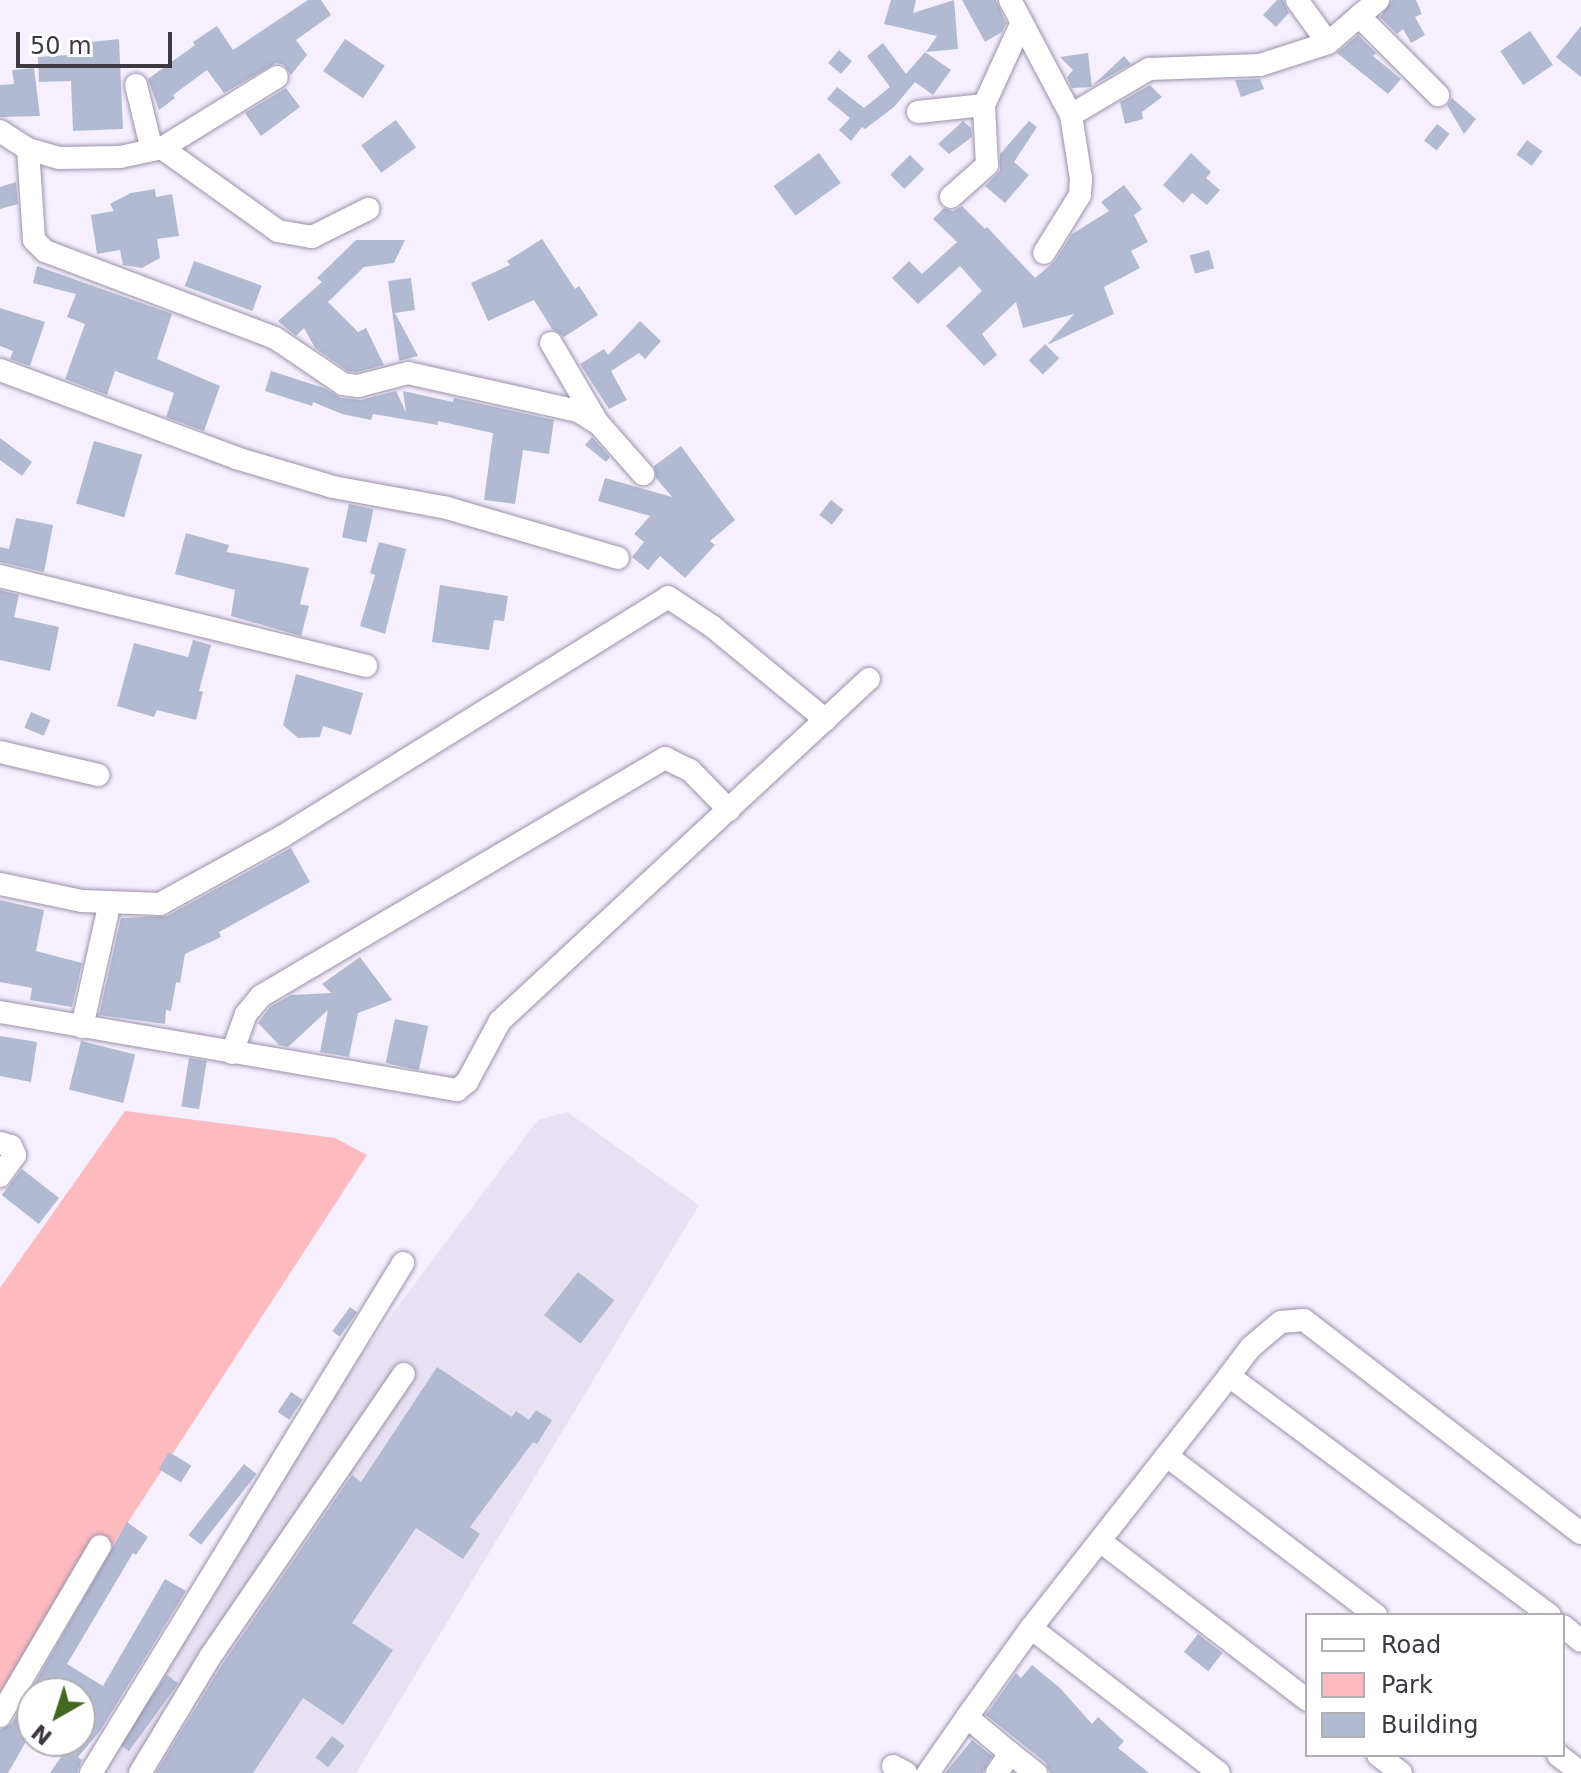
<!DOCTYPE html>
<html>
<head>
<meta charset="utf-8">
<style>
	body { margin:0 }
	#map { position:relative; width:1581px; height:1773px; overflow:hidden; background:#f5effe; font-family:"DejaVu Sans",sans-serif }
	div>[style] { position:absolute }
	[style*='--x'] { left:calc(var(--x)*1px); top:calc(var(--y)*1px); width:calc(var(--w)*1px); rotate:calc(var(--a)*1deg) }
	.built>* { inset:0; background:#e8e0f3 }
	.green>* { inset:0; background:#fdbabf }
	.building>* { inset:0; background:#b2bad2; transform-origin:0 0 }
	.roads { filter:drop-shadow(0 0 2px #9b91a9) drop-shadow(0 0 2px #9b91a9) }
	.minor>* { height:22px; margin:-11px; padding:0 11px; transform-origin:11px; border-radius:11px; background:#fff }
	span { translate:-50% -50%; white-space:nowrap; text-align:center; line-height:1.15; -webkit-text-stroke:6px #fff; paint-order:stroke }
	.legend { position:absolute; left:1305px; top:1613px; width:260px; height:144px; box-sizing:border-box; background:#fff; border:2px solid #b1afb3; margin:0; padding:10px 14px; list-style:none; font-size:24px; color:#3d3842 }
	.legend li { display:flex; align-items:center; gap:16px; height:40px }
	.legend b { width:40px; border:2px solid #b1afb3 }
	.north { position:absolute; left:16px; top:1677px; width:80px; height:80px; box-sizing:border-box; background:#fff; border:2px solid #b1afb3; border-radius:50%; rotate:219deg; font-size:22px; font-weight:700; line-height:32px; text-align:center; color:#3d3842 }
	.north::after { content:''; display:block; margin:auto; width:28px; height:36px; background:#436720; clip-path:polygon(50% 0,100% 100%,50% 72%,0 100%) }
	.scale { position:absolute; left:16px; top:32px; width:156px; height:36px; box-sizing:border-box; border:4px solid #3d3842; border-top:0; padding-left:10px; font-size:24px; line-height:28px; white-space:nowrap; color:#3d3842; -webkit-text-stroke:6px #fff; paint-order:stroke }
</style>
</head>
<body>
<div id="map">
	<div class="built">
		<i style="clip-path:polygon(567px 1112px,699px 1205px,356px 1773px,95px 1773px,365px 1350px,538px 1120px)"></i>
	</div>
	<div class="green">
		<i style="clip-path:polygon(125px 1111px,335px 1138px,367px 1155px,0 1719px,0 1288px)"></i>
	</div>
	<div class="building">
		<i style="clip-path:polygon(308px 0,321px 0,331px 15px,296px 40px,307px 55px,291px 75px,284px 65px,276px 63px,224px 93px,207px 70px,173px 95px,175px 98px,159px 110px,148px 79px,195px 45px,193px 42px,217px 26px,233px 50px)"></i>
		<i style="clip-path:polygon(891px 0,916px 0,913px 13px,954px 0,958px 49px,926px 52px,937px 36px,884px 24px)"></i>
		<i style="clip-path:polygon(962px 0,996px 0,1006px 23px,1002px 32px,985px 42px)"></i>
		<i style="clip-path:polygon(1277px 0,1283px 0,1289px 13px,1276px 27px,1263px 15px)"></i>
		<i style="clip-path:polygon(1392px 0,1416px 0,1422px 14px,1415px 17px,1425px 35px,1411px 43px,1403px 29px,1397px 34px,1380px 17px)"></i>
		<i style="clip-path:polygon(1581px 26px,1581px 77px,1556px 57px)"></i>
		<i style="left:1530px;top:31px;width:41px;height:36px;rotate:56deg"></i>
		<i style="clip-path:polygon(1358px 35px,1376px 53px,1373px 56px,1401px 79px,1388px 94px,1337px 53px)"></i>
		<i style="clip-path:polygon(119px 39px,123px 129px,73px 131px,71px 81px,39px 82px,38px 57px,83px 54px,82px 43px)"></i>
		<i style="left:345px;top:39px;width:48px;height:39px;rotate:34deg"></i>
		<i style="clip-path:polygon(883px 43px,906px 74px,925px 52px,951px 70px,933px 95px,915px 82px,894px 107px,865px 129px,862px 127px,851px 141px,839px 130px,850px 118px,827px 99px,837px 87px,864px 108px,890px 87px,867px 56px)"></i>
		<i style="left:839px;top:50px;width:17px;height:17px;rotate:40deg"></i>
		<i style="clip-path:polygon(1088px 53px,1092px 87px,1072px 88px,1067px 77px,1073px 70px,1060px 57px)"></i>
		<i style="clip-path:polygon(1124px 56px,1131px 64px,1092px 86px)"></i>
		<i style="clip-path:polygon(34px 68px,40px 116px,0 117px,0 85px,14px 84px,12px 70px)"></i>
		<i style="clip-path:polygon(1260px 79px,1264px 89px,1241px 97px,1235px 80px)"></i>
		<i style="clip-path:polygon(1150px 85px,1162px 97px,1142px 112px,1143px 119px,1125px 124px,1120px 102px)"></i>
		<i style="clip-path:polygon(286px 88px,300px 107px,261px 136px,245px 113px)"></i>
		<i style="clip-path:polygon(1452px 98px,1476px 119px,1464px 134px,1447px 105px)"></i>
		<i style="left:396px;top:120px;width:34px;height:43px;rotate:54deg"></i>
		<i style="clip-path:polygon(963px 121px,971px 128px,972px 137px,949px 154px,938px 144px)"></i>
		<i style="clip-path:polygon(1029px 121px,1037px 127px,1014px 162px,1029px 175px,1005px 203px,985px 186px,1000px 171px,1000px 154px)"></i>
		<i style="left:1437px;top:124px;width:16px;height:21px;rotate:38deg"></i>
		<i style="left:1527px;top:140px;width:19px;height:18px;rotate:36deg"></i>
		<i style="left:819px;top:153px;width:37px;height:56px;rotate:54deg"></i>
		<i style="clip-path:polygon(1191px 153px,1211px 172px,1206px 178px,1220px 190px,1207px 205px,1192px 193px,1183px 203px,1163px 185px)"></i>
		<i style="left:910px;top:155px;width:20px;height:28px;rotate:45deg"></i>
		<i style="clip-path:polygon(16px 182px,18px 204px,0 209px,0 187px)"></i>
		<i style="clip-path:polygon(1124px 185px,1142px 209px,1134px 215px,1148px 242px,1131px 251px,1140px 268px,1104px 287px,1114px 314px,1047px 345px,1074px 314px,1023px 328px,1016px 302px,982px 334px,997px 355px,984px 366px,946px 326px,982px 291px,960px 266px,918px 304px,892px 278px,909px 261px,922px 274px,957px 242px,933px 219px,944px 208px,953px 211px,962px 206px,985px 229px,987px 227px,1035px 278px,1055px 261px,1072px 234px,1109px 211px,1101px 202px)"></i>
		<i style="clip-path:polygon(155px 189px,156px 197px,172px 194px,179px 236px,157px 239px,160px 258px,142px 268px,123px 265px,120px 250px,97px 254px,91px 215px,114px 211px,110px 204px,131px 193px)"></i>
		<i style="clip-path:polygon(542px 239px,575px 289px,579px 286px,598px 315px,564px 337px,552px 329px,534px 300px,488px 321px,471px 283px,510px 265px,507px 261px)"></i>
		<i style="clip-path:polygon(356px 240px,405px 240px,394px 263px,364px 267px,328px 302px,358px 332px,366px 328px,384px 365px,357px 372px,348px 371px,315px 348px,304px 328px,296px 336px,278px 321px,322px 282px,317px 278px)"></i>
		<i style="left:1209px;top:250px;width:19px;height:20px;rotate:74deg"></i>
		<i style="left:194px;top:261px;width:72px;height:27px;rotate:20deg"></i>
		<i style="clip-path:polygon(37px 266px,172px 314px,157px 359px,220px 386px,204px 431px,166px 417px,174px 393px,115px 371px,107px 395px,65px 379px,85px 324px,67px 317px,76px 294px,33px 283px)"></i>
		<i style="clip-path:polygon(411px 278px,415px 310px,395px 313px,418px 356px,399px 361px,388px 281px)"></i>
		<i style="clip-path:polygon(0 308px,45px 322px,30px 366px,10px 359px,13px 351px,0 346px)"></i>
		<i style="clip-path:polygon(640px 321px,661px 341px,645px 359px,639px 353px,611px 371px,627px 400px,609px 409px,580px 364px,604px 349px,608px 355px)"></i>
		<i style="left:1045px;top:344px;width:20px;height:23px;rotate:45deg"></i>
		<i style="clip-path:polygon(271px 371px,324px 388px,341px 398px,361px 400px,396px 391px,406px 412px,403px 391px,453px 402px,454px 398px,554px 420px,549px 454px,523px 450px,515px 504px,484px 500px,493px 433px,438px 421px,438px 425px,373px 414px,371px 420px,342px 414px,313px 402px,312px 406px,265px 391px)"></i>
		<i style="clip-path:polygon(592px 437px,610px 457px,606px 462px,585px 445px)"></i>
		<i style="clip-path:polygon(0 438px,32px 462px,22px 476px,0 460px)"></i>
		<i style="left:94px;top:441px;width:50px;height:65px;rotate:16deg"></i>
		<i style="clip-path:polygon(681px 446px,735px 520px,710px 541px,715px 545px,685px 578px,660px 556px,648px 570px,632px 557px,644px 542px,634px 534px,650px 516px,598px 501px,605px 478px,672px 497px,656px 478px,654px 466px)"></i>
		<i style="left:831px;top:500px;width:16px;height:19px;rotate:38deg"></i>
		<i style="left:349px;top:504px;width:25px;height:34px;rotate:12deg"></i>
		<i style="clip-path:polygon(16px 518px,53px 525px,44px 572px,0 562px,0 547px,9px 549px)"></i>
		<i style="clip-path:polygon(186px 533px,229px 545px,227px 552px,309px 568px,300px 604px,309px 606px,301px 636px,231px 616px,235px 590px,175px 574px)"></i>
		<i style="clip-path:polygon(379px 542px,406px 549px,385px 634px,360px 626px,375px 575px,370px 573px)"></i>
		<i style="clip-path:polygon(440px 585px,508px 596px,504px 621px,494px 620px,489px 650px,432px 642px)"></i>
		<i style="clip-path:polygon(0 590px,19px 595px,14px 617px,59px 627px,50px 671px,0 660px)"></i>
		<i style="clip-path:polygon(193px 640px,211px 645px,199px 691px,203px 692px,196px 720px,157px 710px,154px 717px,117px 706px,134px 643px,188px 657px)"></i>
		<i style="clip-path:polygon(296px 674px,363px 693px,351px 735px,323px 726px,320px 737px,298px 738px,283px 725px)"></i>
		<i style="left:31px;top:712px;width:21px;height:17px;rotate:23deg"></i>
		<i style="clip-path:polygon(291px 848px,310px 882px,219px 932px,221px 937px,185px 954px,180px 983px,176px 982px,171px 1011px,166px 1010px,165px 1024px,99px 1015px,121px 918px,167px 916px)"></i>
		<i style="clip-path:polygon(0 900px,44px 910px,36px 951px,82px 963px,72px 1007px,30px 1000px,32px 988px,0 982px)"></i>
		<i style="clip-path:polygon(360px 957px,392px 1000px,358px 1013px,349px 1057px,320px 1052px,328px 1010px,288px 1047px,279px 1045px,258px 1023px,270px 1007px,291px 995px,331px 993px,322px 984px)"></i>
		<i style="left:395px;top:1019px;width:34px;height:45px;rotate:12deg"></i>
		<i style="clip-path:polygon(0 1036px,37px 1042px,31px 1082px,0 1076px)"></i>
		<i style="left:81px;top:1041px;width:56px;height:50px;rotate:14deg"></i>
		<i style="left:189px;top:1058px;width:18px;height:49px;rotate:9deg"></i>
		<i style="left:22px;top:1169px;width:47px;height:33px;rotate:38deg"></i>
		<i style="left:578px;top:1272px;width:46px;height:55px;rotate:38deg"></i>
		<i style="left:350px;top:1307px;width:9px;height:30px;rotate:36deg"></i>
		<i style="clip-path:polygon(437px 1367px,512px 1417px,516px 1411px,529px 1420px,536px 1410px,552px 1420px,537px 1444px,533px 1442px,470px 1527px,480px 1534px,463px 1559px,416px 1528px,352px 1623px,393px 1650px,343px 1725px,303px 1698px,253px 1773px,156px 1773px,222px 1665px,352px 1475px,361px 1482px)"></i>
		<i style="left:291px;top:1392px;width:14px;height:24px;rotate:34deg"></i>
		<i style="left:169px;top:1452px;width:26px;height:20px;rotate:31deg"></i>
		<i style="left:244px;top:1464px;width:16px;height:90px;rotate:38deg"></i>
		<i style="clip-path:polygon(127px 1522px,148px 1537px,136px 1555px,133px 1553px,67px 1664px,103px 1686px,165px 1579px,186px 1591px,100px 1731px,78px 1757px,82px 1760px,77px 1773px,50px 1773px,61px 1757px,35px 1741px,80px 1741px,80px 1693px,32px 1693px,32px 1731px,8px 1773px,0 1773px,0 1730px,12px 1723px)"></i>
		<i style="left:1198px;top:1634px;width:31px;height:23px;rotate:38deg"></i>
		<i style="clip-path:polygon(1032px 1665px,1060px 1688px,1092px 1724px,1098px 1717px,1124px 1741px,1118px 1748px,1149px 1773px,1050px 1773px,1045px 1762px,986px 1715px,1016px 1673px,1021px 1678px)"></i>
		<i style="left:167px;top:1675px;width:14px;height:84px;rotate:36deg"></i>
		<i style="left:332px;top:1736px;width:16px;height:27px;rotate:38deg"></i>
		<i style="clip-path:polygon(972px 1740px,992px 1756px,983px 1773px,945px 1773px)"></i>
	</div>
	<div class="roads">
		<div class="minor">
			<i style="--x:1010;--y:0;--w:130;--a:62.1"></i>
			<i style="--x:1071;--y:115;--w:65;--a:81.1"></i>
			<i style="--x:1081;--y:179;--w:16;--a:94"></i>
			<i style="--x:1080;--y:195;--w:68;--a:121.8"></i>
			<i style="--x:1297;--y:0;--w:53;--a:54.2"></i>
			<i style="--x:1359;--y:16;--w:112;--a:45"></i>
			<i style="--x:136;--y:85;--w:67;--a:76.2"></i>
			<i style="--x:918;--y:112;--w:66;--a:-6.1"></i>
			<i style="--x:1071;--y:115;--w:91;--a:-30.5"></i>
			<i style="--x:1149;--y:69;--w:111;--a:-2.1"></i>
			<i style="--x:1260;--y:65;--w:71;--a:-17.9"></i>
			<i style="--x:1328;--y:43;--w:66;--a:-40.7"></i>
			<i style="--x:0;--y:131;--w:33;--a:33"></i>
			<i style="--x:28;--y:149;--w:32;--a:16"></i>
			<i style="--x:59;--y:158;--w:61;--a:-0.9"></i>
			<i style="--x:120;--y:157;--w:43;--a:-12.1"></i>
			<i style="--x:162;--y:148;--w:135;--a:-31.7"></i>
			<i style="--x:162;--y:148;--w:143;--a:35.6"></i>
			<i style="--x:278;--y:231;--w:35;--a:10"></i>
			<i style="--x:312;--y:237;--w:63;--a:-26.6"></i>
			<i style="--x:28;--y:149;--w:91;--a:86.2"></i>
			<i style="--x:34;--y:240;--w:16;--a:45"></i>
			<i style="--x:45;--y:251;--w:246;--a:20.7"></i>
			<i style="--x:275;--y:338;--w:82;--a:34.1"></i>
			<i style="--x:343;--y:384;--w:15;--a:8"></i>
			<i style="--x:358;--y:386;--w:52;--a:-14.6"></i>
			<i style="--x:408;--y:373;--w:174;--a:12.6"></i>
			<i style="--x:578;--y:411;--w:25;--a:32"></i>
			<i style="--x:599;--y:424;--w:67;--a:48.7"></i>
			<i style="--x:951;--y:197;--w:48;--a:-41.6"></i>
			<i style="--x:987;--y:165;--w:60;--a:-92.9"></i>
			<i style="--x:984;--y:105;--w:91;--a:-65.4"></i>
			<i style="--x:551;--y:343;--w:93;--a:59.6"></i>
			<i style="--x:0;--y:370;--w:252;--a:20.4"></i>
			<i style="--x:236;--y:458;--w:101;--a:16.6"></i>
			<i style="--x:333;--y:487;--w:116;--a:10.4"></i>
			<i style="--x:447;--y:508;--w:178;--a:16.3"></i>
			<i style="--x:0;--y:576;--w:377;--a:13.8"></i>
			<i style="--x:0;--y:752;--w:101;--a:13.2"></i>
			<i style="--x:0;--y:884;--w:84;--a:11.7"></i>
			<i style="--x:82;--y:901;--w:78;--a:2.2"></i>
			<i style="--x:160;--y:904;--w:141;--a:-28.9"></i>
			<i style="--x:283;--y:836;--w:453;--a:-31.8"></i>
			<i style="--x:668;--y:597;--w:54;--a:33.7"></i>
			<i style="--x:713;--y:627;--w:146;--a:39.5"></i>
			<i style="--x:0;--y:1012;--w:464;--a:9.7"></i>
			<i style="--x:457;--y:1090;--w:13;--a:-39"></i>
			<i style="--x:467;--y:1082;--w:69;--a:-61.6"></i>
			<i style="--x:500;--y:1021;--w:503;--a:-42.83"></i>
			<i style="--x:82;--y:1027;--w:128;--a:-77.4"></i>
			<i style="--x:232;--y:1053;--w:41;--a:-70.3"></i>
			<i style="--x:246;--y:1014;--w:23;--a:-50"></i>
			<i style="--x:261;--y:996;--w:469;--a:-30.5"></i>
			<i style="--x:665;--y:758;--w:28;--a:26"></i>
			<i style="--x:690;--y:770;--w:56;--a:45.7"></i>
			<i style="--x:0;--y:1143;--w:11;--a:15"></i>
			<i style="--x:11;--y:1146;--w:10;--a:66"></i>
			<i style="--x:15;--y:1155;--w:26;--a:126"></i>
			<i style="--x:1229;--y:1376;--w:36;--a:-53"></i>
			<i style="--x:1251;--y:1347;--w:39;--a:-40"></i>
			<i style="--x:1281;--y:1322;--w:23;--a:-5"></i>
			<i style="--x:1304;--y:1320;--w:349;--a:37.6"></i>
			<i style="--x:1167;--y:1456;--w:263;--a:37.3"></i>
			<i style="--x:1100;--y:1541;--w:261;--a:37.5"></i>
			<i style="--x:1563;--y:1626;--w:23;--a:40"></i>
			<i style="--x:1031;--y:1628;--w:237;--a:37.6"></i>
			<i style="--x:0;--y:1716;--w:197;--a:-59.5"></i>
			<i style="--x:1010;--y:1753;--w:56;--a:-140.1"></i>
			<i style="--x:967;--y:1717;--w:110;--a:-54.3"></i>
			<i style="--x:1031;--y:1628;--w:320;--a:-51.8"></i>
			<i style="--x:1229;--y:1376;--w:400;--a:36.7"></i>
			<i style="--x:1378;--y:1755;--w:29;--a:38"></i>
			<i style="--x:1558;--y:1755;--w:29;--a:38"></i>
			<i style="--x:893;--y:1766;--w:15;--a:28"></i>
			<i style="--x:91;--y:1773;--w:598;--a:-58.54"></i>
			<i style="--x:140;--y:1773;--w:135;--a:-58.9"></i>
			<i style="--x:210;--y:1657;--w:343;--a:-55.6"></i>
			<i style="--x:928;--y:1773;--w:68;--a:-55.1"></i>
			<i style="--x:997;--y:1773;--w:24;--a:-57"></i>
			<i style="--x:1010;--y:1753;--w:33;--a:38"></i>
		</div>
	</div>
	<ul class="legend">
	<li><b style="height:10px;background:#fff"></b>Road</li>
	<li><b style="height:22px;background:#fdbabf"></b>Park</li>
	<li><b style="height:22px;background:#b2bad2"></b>Building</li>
	</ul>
	<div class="north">N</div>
	<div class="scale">50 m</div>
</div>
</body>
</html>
